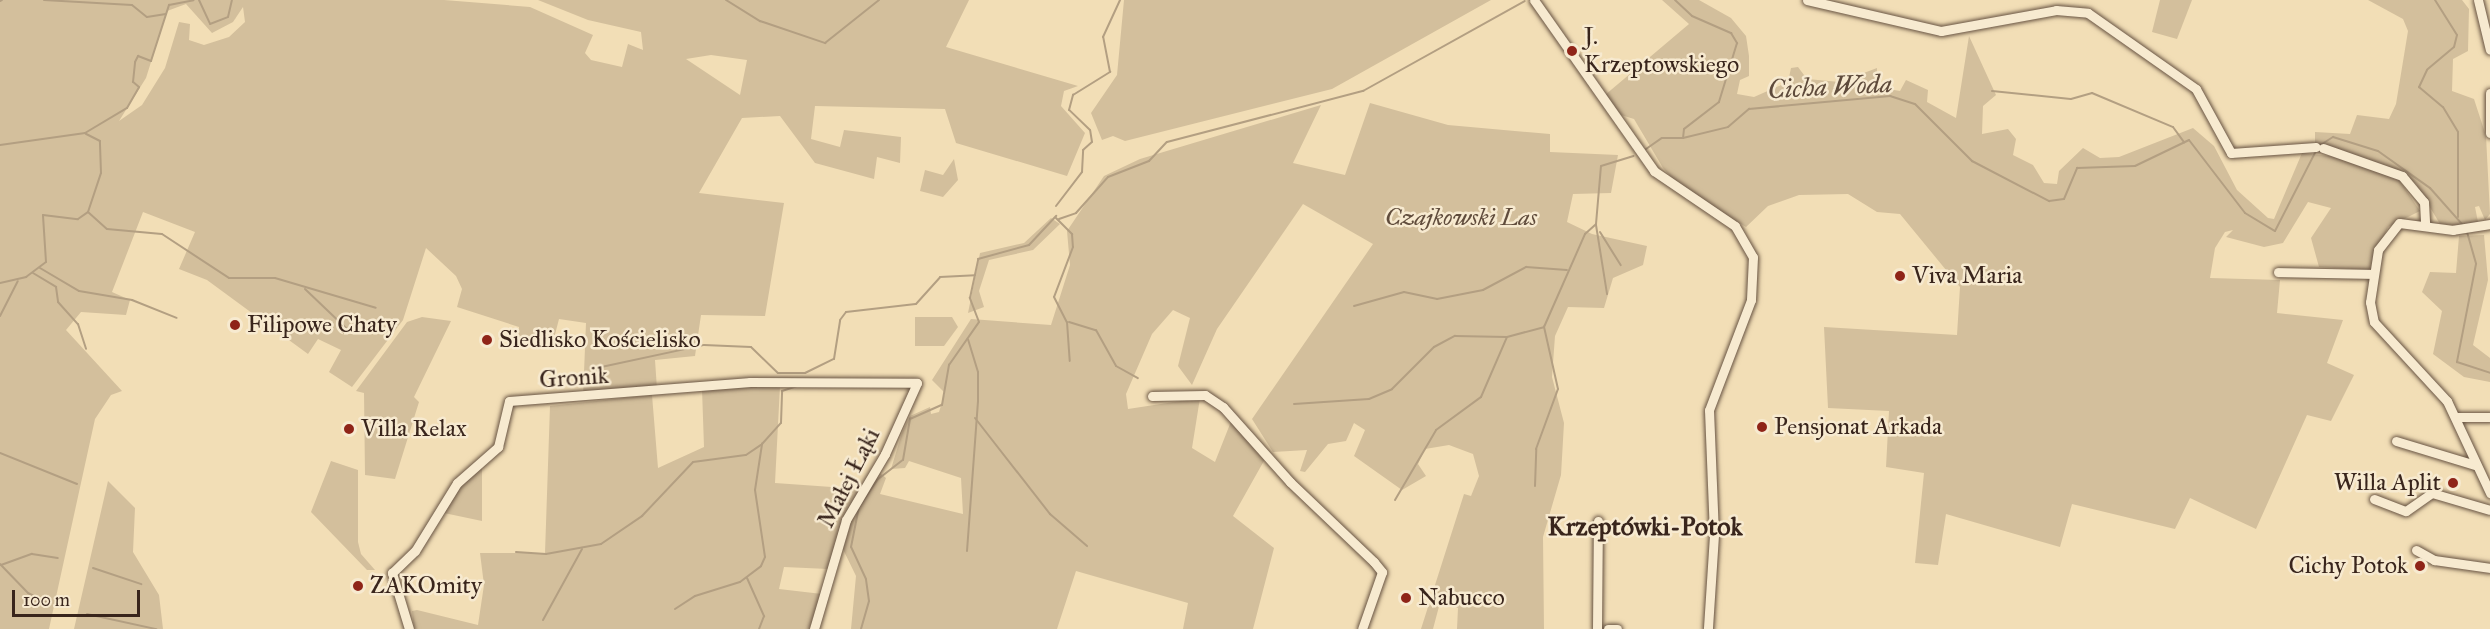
<!DOCTYPE html>
<html>
<head>
<meta charset="utf-8">
<style>
	body { margin:0 }
	#map { position:relative; width:2490px; height:629px; overflow:hidden; background:#f2deb6; font-family:"IM FELL Great Primer",serif }
	div>[style] { position:absolute }
	[style*='--x'] { left:calc(var(--x)*1px); top:calc(var(--y)*1px); width:calc(var(--w)*1px); rotate:calc(var(--a)*1deg) }
	.green>* { inset:0; background:#d3bf9c }
	.stream>* { height:2px; margin:-1px; padding:0 1px; transform-origin:1px; border-radius:1px; background:#b39f82 }
	.roads { filter:drop-shadow(0 0 2px #675342) drop-shadow(0 0 2px #675342) }
	.street>* { height:9px; margin:-4.5px; padding:0 4.5px; transform-origin:4.5px; border-radius:4.5px; background:#f7ead0 }
	.dots>* { width:16px; height:16px; translate:-50% -50%; box-sizing:border-box; border:3px solid #f7ead0; border-radius:50% }
	span { translate:-50% -50%; white-space:nowrap; text-align:center; line-height:1.15; -webkit-text-stroke:5px #f7ead0; paint-order:stroke }
	.poi-label { font-size:24px; color:#39251c }
	.left { translate:0 -50%; text-align:left }
	.right { translate:-100% -50%; text-align:right }
	.park-label { font-size:24px; color:#604c3c; font-style:italic }
	.street-label { font-size:24px; color:#39251c }
	.water-label { font-size:26px; color:#5e4a3b; font-style:italic }
	.neighbourhood-label { font-size:26px; color:#39251c; font-weight:700 }
	.scale { position:absolute; left:12px; top:590px; width:128px; height:27px; box-sizing:border-box; border:3px solid #39251c; border-top:0; padding-left:8px; font-size:18px; line-height:21px; white-space:nowrap; color:#39251c; -webkit-text-stroke:4px #f7ead0; paint-order:stroke }
</style>
</head>
<body>
<div id="map">
	<div class="green">
		<i style="clip-path:polygon(evenodd,0 0,444px 0,530px 7px,593px 35px,585px 53px,591px 60px,622px 67px,628px 44px,643px 50px,641px 32px,588px 20px,538px 0,969px 0,946px 47px,1078px 86px,1064px 91px,1061px 106px,1085px 133px,1067px 176px,956px 143px,945px 109px,815px 106px,811px 139px,840px 147px,844px 130px,901px 137px,900px 163px,877px 157px,874px 179px,815px 163px,780px 116px,742px 118px,699px 193px,784px 203px,765px 316px,701px 315px,695px 356px,655px 360px,657px 389px,583px 397px,586px 323px,559px 319px,552px 346px,518px 345px,519px 327px,457px 307px,462px 289px,456px 276px,426px 248px,403px 320px,352px 387px,329px 372px,341px 350px,318px 339px,308px 354px,207px 280px,179px 269px,195px 232px,143px 212px,112px 292px,130px 300px,126px 315px,81px 312px,66px 330px,122px 391px,111px 395px,95px 419px,49px 629px,0 629px,0 0,186px 4px,212px 33px,233px 22px,243px 7px,245px 22px,229px 37px,204px 45px,189px 40px,190px 24px,179px 22px,165px 68px,142px 105px,119px 121px,146px 78px,167px 11px,186px 4px,0 0,711px 55px,747px 60px,740px 95px,686px 59px,711px 55px)"></i>
		<i style="clip-path:polygon(1124px 0,1491px 0,1332px 89px,1125px 141px,1113px 136px,1102px 140px,1091px 113px,1117px 75px)"></i>
		<i style="clip-path:polygon(1662px 0,1699px 0,1731px 18px,1746px 36px,1749px 56px,1749px 76px,1740px 80px,1737px 94px,1754px 97px,1788px 82px,1791px 68px,1798px 67px,1807px 79px,1840px 82px,1877px 68px,1876px 87px,1900px 91px,1906px 80px,1928px 90px,1927px 102px,1956px 118px,1969px 36px,1996px 95px,1983px 106px,1982px 134px,2008px 129px,2016px 139px,2013px 155px,2033px 165px,2044px 183px,2057px 184px,2059px 171px,2083px 148px,2100px 158px,2119px 157px,2193px 128px,2214px 146px,2237px 190px,2268px 218px,2274px 219px,2302px 153px,2347px 158px,2398px 178px,2420px 211px,2388px 227px,2369px 270px,2319px 267px,2311px 238px,2331px 208px,2308px 202px,2283px 243px,2264px 247px,2226px 237px,2233px 230px,2225px 232px,2215px 248px,2210px 278px,2280px 280px,2277px 313px,2343px 320px,2327px 363px,2354px 375px,2331px 421px,2307px 415px,2256px 529px,2190px 498px,2175px 529px,2072px 504px,2060px 547px,1946px 514px,1938px 565px,1915px 563px,1924px 473px,1886px 467px,1889px 411px,1828px 408px,1824px 327px,1957px 335px,1960px 287px,1900px 214px,1877px 212px,1848px 194px,1799px 195px,1768px 206px,1746px 227px,1683px 190px,1663px 168px,1634px 119px,1621px 115px,1605px 95px,1689px 24px)"></i>
		<i style="clip-path:polygon(2160px 0,2192px 0,2177px 39px,2152px 32px)"></i>
		<i style="clip-path:polygon(2368px 0,2462px 0,2469px 9px,2468px 51px,2453px 59px,2452px 91px,2474px 99px,2486px 136px,2490px 214px,2485px 220px,2479px 206px,2475px 207px,2479px 227px,2440px 224px,2416px 184px,2399px 171px,2315px 145px,2315px 132px,2350px 134px,2357px 115px,2389px 119px,2396px 104px,2408px 31px,2403px 19px)"></i>
		<i style="clip-path:polygon(1370px 103px,1448px 125px,1550px 134px,1550px 152px,1618px 155px,1611px 193px,1573px 194px,1567px 222px,1592px 234px,1647px 246px,1643px 265px,1613px 278px,1604px 308px,1568px 307px,1555px 336px,1552px 377px,1564px 423px,1561px 475px,1543px 537px,1544px 629px,1457px 629px,1458px 608px,1441px 599px,1433px 629px,1421px 629px,1464px 494px,1471px 496px,1479px 476px,1473px 454px,1449px 445px,1425px 449px,1418px 464px,1426px 476px,1402px 490px,1354px 456px,1365px 430px,1354px 423px,1346px 441px,1328px 444px,1305px 472px,1300px 471px,1307px 450px,1273px 452px,1252px 419px,1373px 244px,1303px 204px,1217px 329px,1192px 385px,1178px 366px,1190px 318px,1173px 310px,1152px 334px,1126px 394px,1128px 409px,1200px 398px,1192px 448px,1215px 462px,1232px 419px,1265px 459px,1233px 516px,1274px 548px,1253px 629px,1183px 629px,1188px 603px,1076px 571px,1057px 629px,851px 629px,856px 576px,840px 543px,865px 491px,880px 473px,886px 478px,880px 494px,963px 514px,961px 478px,909px 461px,905px 468px,891px 469px,902px 433px,910px 416px,930px 407px,931px 414px,939px 412px,945px 393px,932px 380px,971px 319px,1051px 325px,1070px 265px,1067px 231px,1104px 176px,1140px 159px,1321px 105px,1293px 163px,1345px 175px)"></i>
		<i style="clip-path:polygon(954px 159px,958px 180px,943px 197px,920px 191px,925px 170px,943px 175px)"></i>
		<i style="clip-path:polygon(1051px 218px,1060px 224px,1033px 250px,989px 260px,979px 291px,984px 307px,968px 313px,980px 253px,1024px 243px)"></i>
		<i style="clip-path:polygon(2484px 235px,2488px 280px,2473px 345px,2490px 358px,2490px 382px,2464px 377px,2433px 354px,2442px 311px,2422px 292px,2430px 272px,2456px 273px,2459px 236px)"></i>
		<i style="clip-path:polygon(422px 317px,451px 321px,414px 397px,419px 402px,395px 479px,365px 475px,364px 393px,356px 391px,407px 322px)"></i>
		<i style="clip-path:polygon(915px 317px,952px 317px,958px 327px,944px 346px,915px 346px)"></i>
		<i style="clip-path:polygon(750px 385px,780px 386px,775px 483px,860px 489px,828px 569px,784px 567px,779px 589px,822px 594px,812px 629px,414px 629px,412px 611px,417px 610px,478px 625px,484px 585px,480px 553px,545px 553px,550px 406px,652px 395px,658px 468px,704px 447px,702px 389px)"></i>
		<i style="clip-path:polygon(331px 461px,358px 470px,358px 542px,361px 554px,375px 570px,367px 570px,311px 512px)"></i>
		<i style="clip-path:polygon(482px 462px,482px 521px,444px 513px,457px 489px)"></i>
		<i style="clip-path:polygon(108px 481px,135px 508px,133px 552px,159px 595px,163px 629px,74px 629px)"></i>
	</div>
	<div class="stream">
		<i style="--x:44;--y:0;--w:88;--a:3.3"></i>
		<i style="--x:132;--y:5;--w:19;--a:39"></i>
		<i style="--x:147;--y:17;--w:19;--a:-9"></i>
		<i style="--x:199;--y:0;--w:26;--a:65"></i>
		<i style="--x:210;--y:24;--w:19;--a:-21"></i>
		<i style="--x:228;--y:17;--w:17;--a:-77"></i>
		<i style="--x:726;--y:0;--w:40;--a:32"></i>
		<i style="--x:760;--y:21;--w:69;--a:18.7"></i>
		<i style="--x:825;--y:43;--w:69;--a:-38.5"></i>
		<i style="--x:1675;--y:0;--w:23;--a:43"></i>
		<i style="--x:1692;--y:16;--w:43;--a:23.6"></i>
		<i style="--x:1731;--y:33;--w:12;--a:59"></i>
		<i style="--x:1737;--y:43;--w:62;--a:107"></i>
		<i style="--x:1719;--y:102;--w:44;--a:142.4"></i>
		<i style="--x:1684;--y:129;--w:9;--a:96"></i>
		<i style="--x:1683;--y:138;--w:46;--a:-13.7"></i>
		<i style="--x:1728;--y:127;--w:28;--a:-41"></i>
		<i style="--x:1749;--y:109;--w:142;--a:-5.3"></i>
		<i style="--x:1890;--y:96;--w:26;--a:18"></i>
		<i style="--x:1915;--y:104;--w:81;--a:45"></i>
		<i style="--x:1972;--y:161;--w:87;--a:27.5"></i>
		<i style="--x:2049;--y:201;--w:15;--a:-8"></i>
		<i style="--x:2064;--y:199;--w:34;--a:-67"></i>
		<i style="--x:2077;--y:168;--w:58;--a:-2"></i>
		<i style="--x:2135;--y:166;--w:60;--a:-25.7"></i>
		<i style="--x:2189;--y:140;--w:92;--a:52.5"></i>
		<i style="--x:2245;--y:213;--w:35;--a:31"></i>
		<i style="--x:2275;--y:231;--w:90;--a:-62.9"></i>
		<i style="--x:2435;--y:0;--w:41;--a:57.8"></i>
		<i style="--x:2457;--y:35;--w:12;--a:104"></i>
		<i style="--x:2454;--y:47;--w:35;--a:140"></i>
		<i style="--x:2427;--y:70;--w:19;--a:115"></i>
		<i style="--x:2419;--y:87;--w:31;--a:40"></i>
		<i style="--x:2443;--y:107;--w:29;--a:59"></i>
		<i style="--x:2458;--y:132;--w:85;--a:90"></i>
		<i style="--x:0;--y:1;--w:2;--a:-27"></i>
		<i style="--x:1992;--y:91;--w:79;--a:5.8"></i>
		<i style="--x:2071;--y:99;--w:22;--a:-16"></i>
		<i style="--x:2092;--y:93;--w:88;--a:22.8"></i>
		<i style="--x:2173;--y:127;--w:19;--a:54"></i>
		<i style="--x:0;--y:145;--w:86;--a:-8"></i>
		<i style="--x:85;--y:133;--w:49;--a:-30.8"></i>
		<i style="--x:127;--y:108;--w:24;--a:-60"></i>
		<i style="--x:139;--y:87;--w:8;--a:-140"></i>
		<i style="--x:133;--y:82;--w:20;--a:-84"></i>
		<i style="--x:135;--y:62;--w:7;--a:-63"></i>
		<i style="--x:138;--y:56;--w:14;--a:21"></i>
		<i style="--x:151;--y:61;--w:59;--a:-72.2"></i>
		<i style="--x:169;--y:5;--w:25;--a:-11"></i>
		<i style="--x:2319;--y:146;--w:17;--a:-33"></i>
		<i style="--x:2333;--y:137;--w:47;--a:17.3"></i>
		<i style="--x:2378;--y:151;--w:64;--a:35.4"></i>
		<i style="--x:2430;--y:188;--w:48;--a:48.4"></i>
		<i style="--x:1646;--y:149;--w:19;--a:-35"></i>
		<i style="--x:1662;--y:138;--w:21;--a:0"></i>
		<i style="--x:1056;--y:206;--w:43;--a:-52.6"></i>
		<i style="--x:1082;--y:172;--w:22;--a:-87"></i>
		<i style="--x:1083;--y:150;--w:12;--a:-42"></i>
		<i style="--x:1092;--y:142;--w:12;--a:-99"></i>
		<i style="--x:1090;--y:130;--w:29;--a:-136"></i>
		<i style="--x:1069;--y:110;--w:16;--a:-75"></i>
		<i style="--x:1073;--y:95;--w:44;--a:-31.9"></i>
		<i style="--x:1110;--y:72;--w:36;--a:-101"></i>
		<i style="--x:1103;--y:37;--w:41;--a:-65.3"></i>
		<i style="--x:88;--y:212;--w:25;--a:42"></i>
		<i style="--x:107;--y:229;--w:55;--a:5.2"></i>
		<i style="--x:162;--y:234;--w:80;--a:33.3"></i>
		<i style="--x:229;--y:278;--w:46;--a:0"></i>
		<i style="--x:275;--y:278;--w:105;--a:16.5"></i>
		<i style="--x:1056;--y:218;--w:23;--a:45"></i>
		<i style="--x:1072;--y:234;--w:13;--a:86"></i>
		<i style="--x:1073;--y:247;--w:53;--a:110.8"></i>
		<i style="--x:1054;--y:297;--w:28;--a:63"></i>
		<i style="--x:1067;--y:322;--w:39;--a:86"></i>
		<i style="--x:1059;--y:219;--w:18;--a:-19"></i>
		<i style="--x:1076;--y:213;--w:48;--a:-48.4"></i>
		<i style="--x:1108;--y:177;--w:44;--a:-21.3"></i>
		<i style="--x:1149;--y:161;--w:26;--a:-47"></i>
		<i style="--x:1167;--y:142;--w:203;--a:-14.6"></i>
		<i style="--x:1363;--y:91;--w:185;--a:-29.1"></i>
		<i style="--x:1596;--y:225;--w:70;--a:80.9"></i>
		<i style="--x:1600;--y:232;--w:39;--a:58"></i>
		<i style="--x:2467;--y:232;--w:33;--a:74"></i>
		<i style="--x:2476;--y:264;--w:100;--a:101"></i>
		<i style="--x:2457;--y:362;--w:35;--a:18"></i>
		<i style="--x:40;--y:268;--w:45;--a:30.5"></i>
		<i style="--x:79;--y:291;--w:54;--a:9.6"></i>
		<i style="--x:132;--y:300;--w:48;--a:21.8"></i>
		<i style="--x:33;--y:273;--w:27;--a:31"></i>
		<i style="--x:56;--y:287;--w:15;--a:82"></i>
		<i style="--x:58;--y:302;--w:30;--a:48"></i>
		<i style="--x:78;--y:324;--w:26;--a:72"></i>
		<i style="--x:0;--y:283;--w:27;--a:-13"></i>
		<i style="--x:26;--y:277;--w:25;--a:-37"></i>
		<i style="--x:46;--y:262;--w:47;--a:-93.7"></i>
		<i style="--x:43;--y:215;--w:35;--a:7"></i>
		<i style="--x:78;--y:219;--w:12;--a:-35"></i>
		<i style="--x:88;--y:212;--w:41;--a:-71.6"></i>
		<i style="--x:101;--y:173;--w:32;--a:-92"></i>
		<i style="--x:100;--y:141;--w:16;--a:-153"></i>
		<i style="--x:305;--y:289;--w:59;--a:43.6"></i>
		<i style="--x:1354;--y:306;--w:52;--a:-15.6"></i>
		<i style="--x:1404;--y:292;--w:34;--a:12"></i>
		<i style="--x:1437;--y:299;--w:47;--a:-11.1"></i>
		<i style="--x:1483;--y:290;--w:49;--a:-28.1"></i>
		<i style="--x:1526;--y:267;--w:41;--a:4.2"></i>
		<i style="--x:0;--y:316;--w:39;--a:-63"></i>
		<i style="--x:1069;--y:322;--w:28;--a:17"></i>
		<i style="--x:1096;--y:330;--w:41;--a:60.9"></i>
		<i style="--x:1116;--y:366;--w:25;--a:29"></i>
		<i style="--x:592;--y:369;--w:115;--a:-12.1"></i>
		<i style="--x:704;--y:345;--w:47;--a:2.4"></i>
		<i style="--x:751;--y:347;--w:37;--a:44"></i>
		<i style="--x:778;--y:373;--w:27;--a:0"></i>
		<i style="--x:805;--y:373;--w:32;--a:-26"></i>
		<i style="--x:834;--y:359;--w:39;--a:-81"></i>
		<i style="--x:840;--y:320;--w:10;--a:-53"></i>
		<i style="--x:846;--y:312;--w:70;--a:-6.5"></i>
		<i style="--x:916;--y:304;--w:36;--a:-48"></i>
		<i style="--x:940;--y:277;--w:35;--a:-3"></i>
		<i style="--x:1294;--y:404;--w:75;--a:-3.8"></i>
		<i style="--x:1369;--y:399;--w:25;--a:-23"></i>
		<i style="--x:1392;--y:389;--w:59;--a:-45"></i>
		<i style="--x:1434;--y:347;--w:24;--a:-28"></i>
		<i style="--x:1455;--y:336;--w:52;--a:1.1"></i>
		<i style="--x:975;--y:418;--w:122;--a:52"></i>
		<i style="--x:1050;--y:514;--w:49;--a:40.9"></i>
		<i style="--x:0;--y:453;--w:83;--a:21.9"></i>
		<i style="--x:1535;--y:486;--w:37;--a:-88"></i>
		<i style="--x:1536;--y:449;--w:64;--a:-69.9"></i>
		<i style="--x:1558;--y:389;--w:64;--a:-102.7"></i>
		<i style="--x:1395;--y:500;--w:81;--a:-59.6"></i>
		<i style="--x:1436;--y:430;--w:56;--a:-36.3"></i>
		<i style="--x:1481;--y:397;--w:65;--a:-66.6"></i>
		<i style="--x:1507;--y:337;--w:38;--a:-15"></i>
		<i style="--x:1544;--y:327;--w:102;--a:-66.2"></i>
		<i style="--x:1585;--y:234;--w:15;--a:-42"></i>
		<i style="--x:1596;--y:224;--w:58;--a:-85.1"></i>
		<i style="--x:1601;--y:166;--w:34;--a:-17"></i>
		<i style="--x:967;--y:551;--w:151;--a:-85.8"></i>
		<i style="--x:978;--y:400;--w:28;--a:-90"></i>
		<i style="--x:978;--y:372;--w:34;--a:-107"></i>
		<i style="--x:516;--y:552;--w:30;--a:4"></i>
		<i style="--x:546;--y:554;--w:56;--a:-10.3"></i>
		<i style="--x:601;--y:544;--w:50;--a:-34.3"></i>
		<i style="--x:642;--y:516;--w:74;--a:-46.6"></i>
		<i style="--x:693;--y:462;--w:53;--a:-7.5"></i>
		<i style="--x:746;--y:455;--w:18;--a:-34"></i>
		<i style="--x:0;--y:564;--w:40;--a:46"></i>
		<i style="--x:28;--y:593;--w:22;--a:27"></i>
		<i style="--x:1;--y:565;--w:33;--a:-20"></i>
		<i style="--x:32;--y:554;--w:26;--a:9"></i>
		<i style="--x:93;--y:568;--w:51;--a:18.4"></i>
		<i style="--x:747;--y:578;--w:42;--a:65.9"></i>
		<i style="--x:764;--y:616;--w:14;--a:111"></i>
		<i style="--x:675;--y:609;--w:24;--a:-33"></i>
		<i style="--x:695;--y:596;--w:47;--a:-17.3"></i>
		<i style="--x:740;--y:582;--w:26;--a:-37"></i>
		<i style="--x:761;--y:566;--w:10;--a:-66"></i>
		<i style="--x:765;--y:557;--w:68;--a:-98.5"></i>
		<i style="--x:755;--y:490;--w:47;--a:-81.3"></i>
		<i style="--x:762;--y:444;--w:28;--a:-48"></i>
		<i style="--x:781;--y:423;--w:32;--a:-88"></i>
		<i style="--x:782;--y:391;--w:23;--a:-18"></i>
		<i style="--x:87;--y:614;--w:71;--a:12.3"></i>
		<i style="--x:543;--y:620;--w:81;--a:-61.2"></i>
		<i style="--x:861;--y:629;--w:29;--a:-74"></i>
		<i style="--x:869;--y:601;--w:22;--a:-98"></i>
		<i style="--x:866;--y:579;--w:35;--a:-115"></i>
		<i style="--x:851;--y:547;--w:41;--a:-78.7"></i>
		<i style="--x:859;--y:507;--w:32;--a:-56"></i>
		<i style="--x:877;--y:480;--w:33;--a:-38"></i>
		<i style="--x:903;--y:460;--w:42;--a:-80.3"></i>
		<i style="--x:910;--y:419;--w:35;--a:-24"></i>
		<i style="--x:942;--y:405;--w:41;--a:-80.1"></i>
		<i style="--x:949;--y:365;--w:52;--a:-55.1"></i>
		<i style="--x:979;--y:322;--w:26;--a:-111"></i>
		<i style="--x:970;--y:298;--w:40;--a:-78"></i>
		<i style="--x:978;--y:259;--w:53;--a:-15.4"></i>
		<i style="--x:1029;--y:245;--w:40;--a:-47"></i>
	</div>
	<div class="roads">
		<div class="street">
			<i style="--x:1534;--y:0;--w:209;--a:54.9"></i>
			<i style="--x:1654;--y:171;--w:98;--a:34.2"></i>
			<i style="--x:1735;--y:226;--w:36;--a:60"></i>
			<i style="--x:1753;--y:257;--w:43;--a:92.7"></i>
			<i style="--x:1751;--y:300;--w:118;--a:110.9"></i>
			<i style="--x:1709;--y:410;--w:125;--a:87.7"></i>
			<i style="--x:1714;--y:535;--w:94;--a:93.7"></i>
			<i style="--x:1807;--y:0;--w:138;--a:13"></i>
			<i style="--x:1941;--y:31;--w:117;--a:-10.3"></i>
			<i style="--x:2056;--y:10;--w:32;--a:5"></i>
			<i style="--x:2088;--y:13;--w:132;--a:35.1"></i>
			<i style="--x:2196;--y:89;--w:73;--a:61.3"></i>
			<i style="--x:2231;--y:153;--w:85;--a:-4"></i>
			<i style="--x:2478;--y:0;--w:51;--a:76.5"></i>
			<i style="--x:2490;--y:93;--w:40;--a:90"></i>
			<i style="--x:2323;--y:148;--w:84;--a:19.5"></i>
			<i style="--x:2402;--y:176;--w:34;--a:50"></i>
			<i style="--x:2424;--y:202;--w:22;--a:87"></i>
			<i style="--x:2490;--y:224;--w:37;--a:171"></i>
			<i style="--x:2453;--y:230;--w:54;--a:-172.6"></i>
			<i style="--x:2399;--y:223;--w:34;--a:128"></i>
			<i style="--x:2378;--y:250;--w:53;--a:98.7"></i>
			<i style="--x:2370;--y:302;--w:20;--a:79"></i>
			<i style="--x:2374;--y:322;--w:108;--a:47.3"></i>
			<i style="--x:2447;--y:401;--w:102;--a:64.9"></i>
			<i style="--x:2278;--y:272;--w:94;--a:1.2"></i>
			<i style="--x:1152;--y:396;--w:53;--a:-1.1"></i>
			<i style="--x:1205;--y:395;--w:22;--a:34"></i>
			<i style="--x:1223;--y:407;--w:101;--a:48.2"></i>
			<i style="--x:1290;--y:482;--w:116;--a:43.6"></i>
			<i style="--x:1374;--y:562;--w:13;--a:51"></i>
			<i style="--x:1382;--y:572;--w:60;--a:109.3"></i>
			<i style="--x:2456;--y:417;--w:34;--a:0"></i>
			<i style="--x:2396;--y:441;--w:83;--a:16.9"></i>
			<i style="--x:2374;--y:499;--w:34;--a:21"></i>
			<i style="--x:2406;--y:511;--w:32;--a:-35"></i>
			<i style="--x:2432;--y:493;--w:60;--a:16.3"></i>
			<i style="--x:2416;--y:550;--w:21;--a:29"></i>
			<i style="--x:2434;--y:560;--w:57;--a:8.1"></i>
			<i style="--x:409;--y:629;--w:59;--a:-106.9"></i>
			<i style="--x:392;--y:573;--w:32;--a:-44"></i>
			<i style="--x:415;--y:551;--w:80;--a:-58.3"></i>
			<i style="--x:457;--y:483;--w:55;--a:-41.3"></i>
			<i style="--x:498;--y:447;--w:47;--a:-76.6"></i>
			<i style="--x:509;--y:401;--w:242;--a:-4.5"></i>
			<i style="--x:750;--y:382;--w:167;--a:0.3"></i>
			<i style="--x:917;--y:383;--w:78;--a:114.3"></i>
			<i style="--x:885;--y:454;--w:77;--a:120.6"></i>
			<i style="--x:846;--y:520;--w:114;--a:106.4"></i>
			<i style="--x:1597;--y:629;--w:108;--a:-89.5"></i>
			<i style="--x:1608;--y:629;--w:9;--a:0"></i>
		</div>
	</div>
	<div class="dots">
		<i style="left:1572px;top:51px;background:#8f2418"></i>
		<i style="left:1900px;top:276px;background:#8f2418"></i>
		<i style="left:235px;top:325px;background:#8f2418"></i>
		<i style="left:487px;top:340px;background:#8f2418"></i>
		<i style="left:1762px;top:427px;background:#8f2418"></i>
		<i style="left:349px;top:429px;background:#8f2418"></i>
		<i style="left:2453px;top:483px;background:#8f2418"></i>
		<i style="left:2420px;top:566px;background:#8f2418"></i>
		<i style="left:358px;top:586px;background:#8f2418"></i>
		<i style="left:1406px;top:598px;background:#8f2418"></i>
	</div>
	<div class="poi-label">
		<span class="left" style="left:1584px;top:51px">J.<br>Krzeptowskiego</span>
		<span class="left" style="left:1912px;top:276px">Viva Maria</span>
		<span class="left" style="left:247px;top:325px">Filipowe Chaty</span>
		<span class="left" style="left:499px;top:340px">Siedlisko Kościelisko</span>
		<span class="left" style="left:1774px;top:427px">Pensjonat Arkada</span>
		<span class="left" style="left:361px;top:429px">Villa Relax</span>
		<span class="right" style="left:2441px;top:483px">Willa Aplit</span>
		<span class="right" style="left:2408px;top:566px">Cichy Potok</span>
		<span class="left" style="left:370px;top:586px">ZAKOmity</span>
		<span class="left" style="left:1418px;top:598px">Nabucco</span>
	</div>
	<div class="park-label">
		<span style="left:1461px;top:218px">Czajkowski Las</span>
	</div>
	<div class="street-label">
		<span style="left:574px;top:378px;rotate:-4deg">Gronik</span>
		<span style="left:849px;top:478px;rotate:-63deg">Małej Łąki</span>
	</div>
	<div class="water-label">
		<span style="left:1830px;top:87px;rotate:-3deg">Cicha Woda</span>
	</div>
	<div class="neighbourhood-label">
		<span style="left:1645px;top:527px">Krzeptówki-Potok</span>
	</div>
	<div class="scale">100 m</div>
</div>
</body>
</html>
